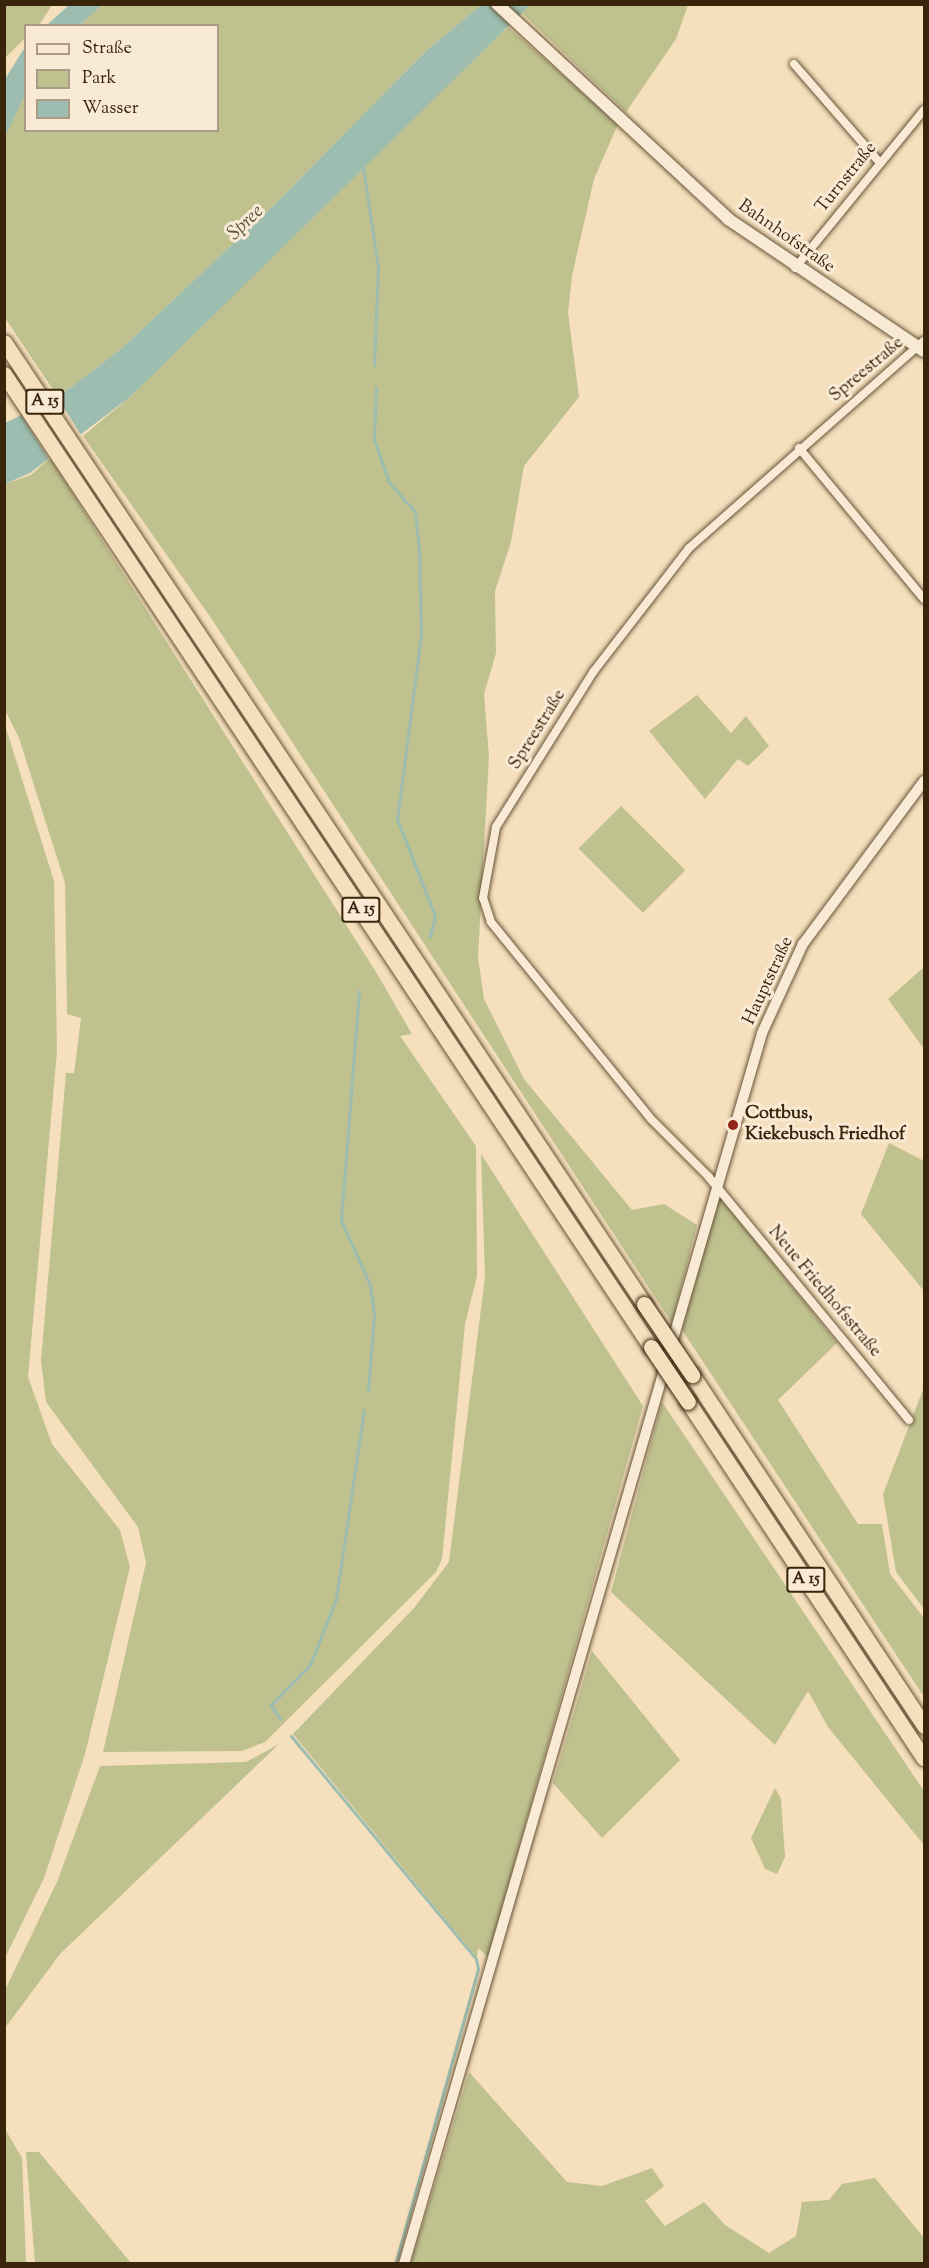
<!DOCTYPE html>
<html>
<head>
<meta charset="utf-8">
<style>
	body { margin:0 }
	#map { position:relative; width:929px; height:2268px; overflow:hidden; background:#f5dfbd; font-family:"Sorts Mill Goudy",serif }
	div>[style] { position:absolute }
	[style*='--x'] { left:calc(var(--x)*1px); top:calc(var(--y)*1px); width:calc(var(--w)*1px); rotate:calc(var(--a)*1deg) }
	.green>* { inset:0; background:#bfc18f; transform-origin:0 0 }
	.water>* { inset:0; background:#9cbdaf }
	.pier>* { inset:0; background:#f5dfbd; transform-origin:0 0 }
	.stream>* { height:3px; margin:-1.5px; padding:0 1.5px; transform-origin:1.5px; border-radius:1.5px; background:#9cbdaf }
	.roads { filter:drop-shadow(0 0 2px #675438) drop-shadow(0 0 2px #675438) }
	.minor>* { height:8px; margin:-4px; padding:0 4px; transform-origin:4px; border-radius:4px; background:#f8ead4 }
	.tertiary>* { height:10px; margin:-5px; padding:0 5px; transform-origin:5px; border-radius:5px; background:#f8ead4 }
	.secondary>* { height:12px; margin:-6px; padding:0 6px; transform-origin:6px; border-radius:6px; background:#f8ead4 }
	.motorway>* { height:15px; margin:-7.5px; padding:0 7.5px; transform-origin:7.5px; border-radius:7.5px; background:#f5dfbd }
	.bridges { filter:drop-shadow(0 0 2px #38250b) drop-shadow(0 0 2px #38250b) }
	.motorway-bridge>* { height:15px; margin:-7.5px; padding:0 7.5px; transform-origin:7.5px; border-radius:7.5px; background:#f5dfbd }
	.dots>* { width:16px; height:16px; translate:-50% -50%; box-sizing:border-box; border:3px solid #f8ead4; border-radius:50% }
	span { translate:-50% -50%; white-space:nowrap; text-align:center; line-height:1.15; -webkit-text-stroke:6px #f8ead4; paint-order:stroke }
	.shield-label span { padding:2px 4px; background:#f8ead4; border:2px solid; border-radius:4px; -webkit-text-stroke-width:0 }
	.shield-label { font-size:16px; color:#38250b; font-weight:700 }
	.street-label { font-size:18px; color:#38250b }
	.poi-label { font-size:18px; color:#38250b; font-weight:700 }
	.left { translate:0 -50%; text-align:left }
	.water-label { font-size:20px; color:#56533c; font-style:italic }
	.frame { position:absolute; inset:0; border:6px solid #38250b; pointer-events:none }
	.legend { position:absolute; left:24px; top:24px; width:195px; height:108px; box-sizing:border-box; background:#f8ead4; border:2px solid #ab9b84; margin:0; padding:8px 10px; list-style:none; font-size:18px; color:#38250b }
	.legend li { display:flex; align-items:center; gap:12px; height:30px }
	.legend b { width:30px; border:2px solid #ab9b84 }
</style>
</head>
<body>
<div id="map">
	<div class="green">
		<i style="clip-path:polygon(5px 4px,52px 5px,39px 25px,26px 26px,25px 38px,5px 58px)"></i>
		<i style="clip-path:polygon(530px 4px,688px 4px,688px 5px,676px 39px,626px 112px,522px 13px)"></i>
		<i style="clip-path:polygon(102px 5px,481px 5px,426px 51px,270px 209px,121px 349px,58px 397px,5px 318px,4px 137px,25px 95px,26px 130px,218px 130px,218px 26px,80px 25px)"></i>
		<i style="clip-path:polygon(508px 27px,618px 124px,594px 179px,572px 276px,568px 313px,579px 397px,524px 466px,511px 542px,495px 591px,496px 653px,484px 694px,489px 757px,478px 957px,484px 999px,524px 1079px,632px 1210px,664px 1204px,697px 1225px,672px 1323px,211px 618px,83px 436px,130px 397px,312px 212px)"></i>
		<i style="clip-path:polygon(50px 458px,376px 972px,412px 1034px,400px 1036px,476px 1146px,477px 1276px,465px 1324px,442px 1559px,436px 1572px,265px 1742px,242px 1751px,103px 1752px,146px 1563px,138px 1527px,46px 1402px,41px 1360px,66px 1073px,74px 1073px,81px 1018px,67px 1014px,65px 883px,19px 738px,5px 710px,5px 484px,31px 475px)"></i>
		<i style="clip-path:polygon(697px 695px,731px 733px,746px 716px,769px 746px,748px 766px,738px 759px,705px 799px,649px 731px)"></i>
		<i style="clip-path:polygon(5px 725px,54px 881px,57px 1051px,28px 1377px,52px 1444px,120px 1530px,130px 1567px,85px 1754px,44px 1878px,5px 1958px)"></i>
		<i style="left:621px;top:806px;width:91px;height:60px;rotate:45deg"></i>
		<i style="clip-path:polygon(924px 967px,924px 1049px,888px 999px)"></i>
		<i style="clip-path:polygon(889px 1143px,924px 1161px,924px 1291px,861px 1214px)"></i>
		<i style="clip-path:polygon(481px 1154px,643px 1406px,488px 1957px,478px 1948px,477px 1958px,293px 1734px,414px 1608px,449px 1562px,485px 1277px)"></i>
		<i style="clip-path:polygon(719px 1196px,837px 1343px,778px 1400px,858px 1524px,882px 1524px,890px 1574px,924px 1618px,924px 1697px,682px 1330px)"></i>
		<i style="clip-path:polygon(924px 1387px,924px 1609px,896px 1572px,883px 1494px)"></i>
		<i style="clip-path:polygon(662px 1402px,924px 1791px,924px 1845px,828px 1727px,808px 1691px,775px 1745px,611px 1592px)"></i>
		<i style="clip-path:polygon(592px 1651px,680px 1760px,602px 1838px,553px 1783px)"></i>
		<i style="clip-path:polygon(279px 1744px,60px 1954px,5px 2028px,5px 1990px,57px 1882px,100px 1766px,246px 1762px)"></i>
		<i style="clip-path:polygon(775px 1788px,781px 1799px,785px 1857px,777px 1874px,765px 1869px,751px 1838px)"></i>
		<i style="clip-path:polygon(469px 2072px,567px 2182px,602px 2186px,652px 2168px,664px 2186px,645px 2201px,665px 2226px,704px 2202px,725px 2225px,769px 2253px,796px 2236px,802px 2202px,829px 2200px,842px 2184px,875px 2178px,924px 2238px,924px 2263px,411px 2263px)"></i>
		<i style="clip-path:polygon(5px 2129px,22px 2158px,26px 2263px,5px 2263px)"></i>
		<i style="clip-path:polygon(26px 2152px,39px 2152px,131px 2263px,35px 2263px)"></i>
	</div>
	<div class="water">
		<i style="clip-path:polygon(69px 5px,69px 4px,102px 5px,80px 25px,47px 25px)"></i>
		<i style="clip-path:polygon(481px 5px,530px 5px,130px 397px,30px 473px,5px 484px,5px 423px,58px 397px,121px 349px,270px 209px,426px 51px)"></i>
		<i style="clip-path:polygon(25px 47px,25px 95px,5px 137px,5px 79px)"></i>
	</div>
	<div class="pier">
		<i style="left:56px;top:395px;width:52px;height:40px;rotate:58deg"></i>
	</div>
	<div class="stream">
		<i style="--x:363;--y:167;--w:101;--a:81.5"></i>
		<i style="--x:378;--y:267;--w:98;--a:92.3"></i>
		<i style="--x:376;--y:387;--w:52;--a:92.2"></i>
		<i style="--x:374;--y:439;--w:46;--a:70.8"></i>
		<i style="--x:389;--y:482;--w:40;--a:49"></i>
		<i style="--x:415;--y:512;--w:37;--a:84"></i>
		<i style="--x:419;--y:549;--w:86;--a:88.7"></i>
		<i style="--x:421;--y:635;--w:186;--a:97.4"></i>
		<i style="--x:397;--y:819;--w:104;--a:68.6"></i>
		<i style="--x:435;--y:916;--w:21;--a:104"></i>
		<i style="--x:359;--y:991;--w:230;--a:94.5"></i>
		<i style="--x:341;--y:1220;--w:71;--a:66"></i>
		<i style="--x:370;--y:1285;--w:29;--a:82"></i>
		<i style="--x:374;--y:1314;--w:77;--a:94.5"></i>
		<i style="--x:280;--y:1719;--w:17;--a:-123"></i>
		<i style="--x:271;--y:1705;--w:56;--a:-45.7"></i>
		<i style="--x:310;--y:1665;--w:71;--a:-68.5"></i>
		<i style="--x:336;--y:1599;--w:191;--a:-81.6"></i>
		<i style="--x:291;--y:1736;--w:290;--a:50.3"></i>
		<i style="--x:476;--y:1959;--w:10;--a:79"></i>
		<i style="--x:478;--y:1969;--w:306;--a:105.7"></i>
	</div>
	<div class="roads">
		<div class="minor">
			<i style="--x:794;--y:64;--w:131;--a:49"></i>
			<i style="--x:795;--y:268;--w:204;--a:-50.8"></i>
			<i style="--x:799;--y:448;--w:196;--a:50.4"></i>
			<i style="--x:909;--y:1420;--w:315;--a:-129.5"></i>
			<i style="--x:709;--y:1177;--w:82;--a:-135"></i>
			<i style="--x:651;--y:1119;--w:254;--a:-129.1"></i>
			<i style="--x:491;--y:922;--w:25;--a:-108"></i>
			<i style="--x:483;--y:898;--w:72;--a:-79.6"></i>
			<i style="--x:496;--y:827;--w:184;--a:-57.9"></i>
			<i style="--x:594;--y:671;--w:155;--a:-52.3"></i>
			<i style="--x:689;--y:548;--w:313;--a:-41.4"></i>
		</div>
		<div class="tertiary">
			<i style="--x:404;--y:2264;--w:1282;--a:-73.78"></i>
			<i style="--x:762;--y:1033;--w:98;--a:-65.3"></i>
			<i style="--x:803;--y:944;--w:203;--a:-53.4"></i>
		</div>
		<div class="secondary">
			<i style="--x:497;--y:4;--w:316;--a:42.9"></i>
			<i style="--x:728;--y:219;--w:236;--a:34"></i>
		</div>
		<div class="motorway">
			<i style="--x:4;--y:342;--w:1155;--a:56.36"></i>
			<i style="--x:4;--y:374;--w:1168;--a:56.38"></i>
			<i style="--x:692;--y:1375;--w:421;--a:56.5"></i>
			<i style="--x:688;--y:1402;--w:427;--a:56.5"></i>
		</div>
	</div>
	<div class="bridges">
		<div class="motorway-bridge">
			<i style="--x:644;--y:1304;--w:86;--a:55.9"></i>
			<i style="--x:651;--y:1347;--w:66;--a:56.1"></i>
		</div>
	</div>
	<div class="dots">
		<i style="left:733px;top:1125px;background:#8f2418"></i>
	</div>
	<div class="shield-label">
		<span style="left:45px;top:402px">A 15</span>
		<span style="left:361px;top:910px">A 15</span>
		<span style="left:806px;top:1580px">A 15</span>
	</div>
	<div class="street-label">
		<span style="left:847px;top:178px;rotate:-51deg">Turnstraße</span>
		<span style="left:786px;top:237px;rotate:35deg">Bahnhofstraße</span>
		<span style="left:867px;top:370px;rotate:-40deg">Spreestraße</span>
		<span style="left:538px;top:730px;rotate:-58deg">Spreestraße</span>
		<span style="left:769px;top:981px;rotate:-65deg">Hauptstraße</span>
		<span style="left:824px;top:1292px;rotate:50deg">Neue Friedhofsstraße</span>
	</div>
	<div class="poi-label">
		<span class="left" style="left:745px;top:1125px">Cottbus,<br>Kiekebusch Friedhof</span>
	</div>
	<div class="water-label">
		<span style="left:246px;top:223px;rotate:-44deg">Spree</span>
	</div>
	<div class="frame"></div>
	<ul class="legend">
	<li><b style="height:8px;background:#f8ead4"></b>Straße</li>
	<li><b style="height:16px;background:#bfc18f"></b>Park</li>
	<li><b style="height:16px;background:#9cbdaf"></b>Wasser</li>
	</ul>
</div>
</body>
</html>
